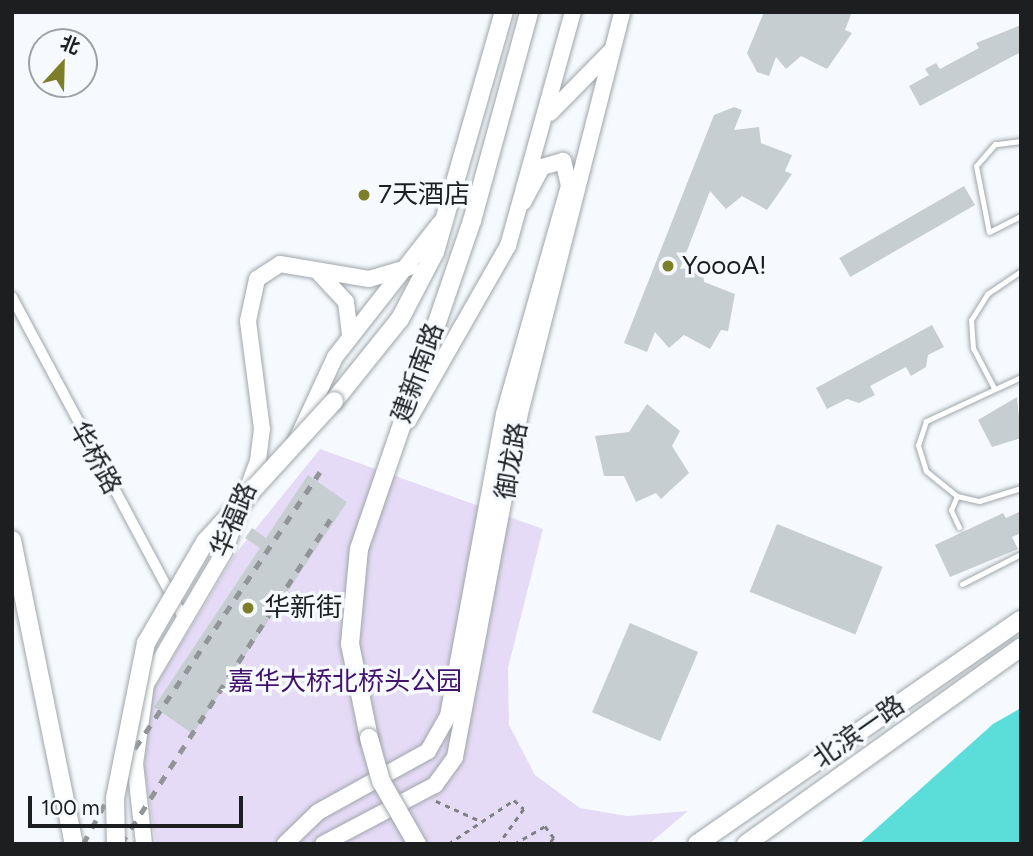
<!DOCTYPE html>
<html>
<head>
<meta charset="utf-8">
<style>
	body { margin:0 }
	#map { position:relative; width:1033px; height:856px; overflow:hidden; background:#f6fafe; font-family:Figtree,"Noto Sans SC",sans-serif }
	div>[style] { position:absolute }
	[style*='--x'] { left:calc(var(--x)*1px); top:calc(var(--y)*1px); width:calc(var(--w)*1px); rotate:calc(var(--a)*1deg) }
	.green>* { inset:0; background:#e5dbf7 }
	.water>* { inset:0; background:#5bddd9 }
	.building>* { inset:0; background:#c6ced1; transform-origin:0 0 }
	.path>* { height:2.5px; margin-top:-1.25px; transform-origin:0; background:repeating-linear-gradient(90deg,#7e8184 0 5px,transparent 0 10px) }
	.roads { filter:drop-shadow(0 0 2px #9fa5a9) drop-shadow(0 0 2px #9fa5a9) }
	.lane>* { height:5px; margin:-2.5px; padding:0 2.5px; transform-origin:2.5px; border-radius:2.5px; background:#fff }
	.street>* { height:10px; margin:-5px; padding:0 5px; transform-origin:5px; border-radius:5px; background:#fff }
	.secondary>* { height:16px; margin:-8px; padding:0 8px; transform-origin:8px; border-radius:8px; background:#fff }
	.primary>* { height:18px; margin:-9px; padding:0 9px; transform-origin:9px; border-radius:9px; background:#fff }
	.rail>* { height:4.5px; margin-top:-2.25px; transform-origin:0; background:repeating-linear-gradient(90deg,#929598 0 9px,transparent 0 18px) }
	.bridges { filter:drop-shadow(0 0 2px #9fa5a9) drop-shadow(0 0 2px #9fa5a9) }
	.primary-bridge>* { height:18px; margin:-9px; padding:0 9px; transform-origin:9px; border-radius:9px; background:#fff }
	.dots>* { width:19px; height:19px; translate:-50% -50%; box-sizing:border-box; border:4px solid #f6fafe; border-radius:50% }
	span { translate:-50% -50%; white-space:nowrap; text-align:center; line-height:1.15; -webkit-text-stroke:7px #f6fafe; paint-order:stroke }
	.poi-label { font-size:26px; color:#1c1e20 }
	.left { translate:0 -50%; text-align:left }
	.street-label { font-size:26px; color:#1c1e20 }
	.park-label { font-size:26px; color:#41136d }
	.frame { position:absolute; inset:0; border:14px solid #1c1e20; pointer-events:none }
	.north { position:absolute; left:28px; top:28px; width:70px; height:70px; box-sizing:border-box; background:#f6fafe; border:2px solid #9fa2a5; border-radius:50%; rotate:22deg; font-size:19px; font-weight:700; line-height:28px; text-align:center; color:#1c1e20 }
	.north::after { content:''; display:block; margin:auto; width:24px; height:32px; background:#7c7e28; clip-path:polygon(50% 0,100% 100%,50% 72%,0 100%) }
	.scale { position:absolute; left:28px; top:796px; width:215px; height:32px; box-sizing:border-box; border:4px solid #1c1e20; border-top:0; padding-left:9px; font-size:21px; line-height:24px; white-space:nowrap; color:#1c1e20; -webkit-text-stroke:5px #f6fafe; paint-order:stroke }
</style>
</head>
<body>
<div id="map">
	<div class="green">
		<i style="clip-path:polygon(320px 449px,543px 529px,508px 668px,509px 725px,535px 775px,580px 808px,627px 816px,688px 811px,649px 844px,156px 844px,144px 767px,153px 690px,236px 553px)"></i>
	</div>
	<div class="water">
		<i style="clip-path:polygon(1021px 708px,1021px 844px,859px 844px,993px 724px)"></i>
	</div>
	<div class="building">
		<i style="clip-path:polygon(764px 12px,852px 12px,845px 30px,852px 33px,827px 69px,801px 56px,786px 69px,776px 57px,769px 76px,757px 72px,747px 53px)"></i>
		<i style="clip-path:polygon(1021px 25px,1021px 52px,920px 106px,909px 86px,929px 75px,925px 69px,936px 63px,940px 69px,979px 48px,976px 43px)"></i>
		<i style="clip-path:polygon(734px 107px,742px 110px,734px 130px,759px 127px,761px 143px,792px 155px,785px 171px,792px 174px,767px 210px,742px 196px,726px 209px,710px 191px,680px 269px,702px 266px,704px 282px,735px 294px,728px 331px,721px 330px,710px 349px,684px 335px,669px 348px,655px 332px,647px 352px,624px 343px,714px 115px)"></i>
		<i style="left:964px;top:186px;width:22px;height:144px;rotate:60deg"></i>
		<i style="clip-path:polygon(932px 325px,944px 347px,928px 355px,926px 367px,911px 376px,906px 367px,870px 386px,875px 395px,859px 403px,847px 399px,827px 409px,816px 388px)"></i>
		<i style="clip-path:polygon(1017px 397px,1021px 438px,992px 447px,978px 420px)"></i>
		<i style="clip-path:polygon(647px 404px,680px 431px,672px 446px,689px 473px,661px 499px,656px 493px,636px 502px,624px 476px,604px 476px,595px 436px,629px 432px)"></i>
		<i style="clip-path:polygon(308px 475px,347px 502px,193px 734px,154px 707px,260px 548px,245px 538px,252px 528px,266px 538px)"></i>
		<i style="clip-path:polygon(1021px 511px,1021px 533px,1012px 537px,1018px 549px,950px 577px,935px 545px,1003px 513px,1006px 518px)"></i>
		<i style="left:777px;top:524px;width:114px;height:73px;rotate:22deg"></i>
		<i style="left:630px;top:623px;width:74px;height:97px;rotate:23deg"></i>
	</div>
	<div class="path">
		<i style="--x:436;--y:801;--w:46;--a:24.3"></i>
		<i style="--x:448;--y:844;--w:79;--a:-33.7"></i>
		<i style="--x:514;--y:800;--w:13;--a:42"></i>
		<i style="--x:524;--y:809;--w:43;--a:125.5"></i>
		<i style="--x:514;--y:844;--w:36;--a:-30"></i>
		<i style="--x:545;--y:826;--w:15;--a:53"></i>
		<i style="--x:554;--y:838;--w:8;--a:130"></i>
	</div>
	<div class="roads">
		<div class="lane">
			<i style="--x:1021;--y:141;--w:26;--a:173"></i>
			<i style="--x:995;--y:144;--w:29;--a:131"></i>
			<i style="--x:976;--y:166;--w:67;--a:78.9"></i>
			<i style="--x:989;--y:232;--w:36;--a:-27"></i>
			<i style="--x:1021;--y:377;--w:105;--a:155.1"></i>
			<i style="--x:926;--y:421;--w:25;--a:108"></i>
			<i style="--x:918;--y:445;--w:27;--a:73"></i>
			<i style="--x:926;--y:471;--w:40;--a:39"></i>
			<i style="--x:957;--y:496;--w:23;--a:13"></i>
			<i style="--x:979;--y:501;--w:44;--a:-17.2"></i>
			<i style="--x:994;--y:388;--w:45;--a:-117.7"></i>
			<i style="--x:973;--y:348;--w:28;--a:-94"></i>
			<i style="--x:971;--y:320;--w:31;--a:-58"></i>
			<i style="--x:987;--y:294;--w:41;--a:-34.1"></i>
			<i style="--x:957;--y:496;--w:15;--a:113"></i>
			<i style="--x:951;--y:510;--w:19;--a:65"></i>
			<i style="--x:962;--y:584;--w:66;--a:-27"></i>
		</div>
		<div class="street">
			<i style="--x:12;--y:297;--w:363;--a:61.9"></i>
		</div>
		<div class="secondary">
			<i style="--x:550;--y:113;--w:88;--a:-45.5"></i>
			<i style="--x:320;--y:274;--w:38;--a:47"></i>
			<i style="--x:346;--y:302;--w:34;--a:83"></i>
			<i style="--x:408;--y:421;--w:202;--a:-60.3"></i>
			<i style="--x:508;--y:246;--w:243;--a:-74.5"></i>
			<i style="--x:297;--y:439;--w:90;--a:-65.1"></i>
			<i style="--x:335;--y:357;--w:170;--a:-51.9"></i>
			<i style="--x:144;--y:844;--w:81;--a:-96.4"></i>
			<i style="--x:135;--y:764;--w:81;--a:-82.2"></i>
			<i style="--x:146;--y:684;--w:153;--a:-59.4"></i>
			<i style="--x:224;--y:552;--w:97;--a:-69.5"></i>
			<i style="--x:258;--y:461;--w:32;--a:-83"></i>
			<i style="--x:262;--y:429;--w:109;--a:-97.4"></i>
			<i style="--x:248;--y:321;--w:43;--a:-77.9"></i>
			<i style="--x:257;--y:279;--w:27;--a:-33"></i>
			<i style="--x:280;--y:264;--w:90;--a:9.6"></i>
			<i style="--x:369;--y:279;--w:43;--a:-16.3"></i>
			<i style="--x:285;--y:844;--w:46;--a:-44.1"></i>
			<i style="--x:318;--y:812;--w:126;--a:-29"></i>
			<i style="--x:428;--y:751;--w:40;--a:-60.3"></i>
			<i style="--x:448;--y:716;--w:307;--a:-79.5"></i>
			<i style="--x:504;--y:414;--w:237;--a:-74.1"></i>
			<i style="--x:569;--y:186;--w:26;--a:-103"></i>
			<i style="--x:563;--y:161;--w:22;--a:164"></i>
			<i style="--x:542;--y:167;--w:40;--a:118"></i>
			<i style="--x:323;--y:844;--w:127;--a:-27.8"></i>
			<i style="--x:435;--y:785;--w:34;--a:-54"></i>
			<i style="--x:455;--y:757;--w:346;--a:-79.3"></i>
			<i style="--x:519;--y:417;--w:418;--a:-75.7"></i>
		</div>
		<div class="primary">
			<i style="--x:334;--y:401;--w:105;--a:-51.2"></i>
			<i style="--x:400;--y:319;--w:76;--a:-62.4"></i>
			<i style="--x:435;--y:252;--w:250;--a:-74"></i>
			<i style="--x:12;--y:540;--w:310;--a:78.5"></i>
			<i style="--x:369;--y:738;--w:96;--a:-101.4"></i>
			<i style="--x:350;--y:644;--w:95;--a:-84.6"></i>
			<i style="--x:359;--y:549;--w:347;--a:-71"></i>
			<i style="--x:472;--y:221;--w:217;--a:-74.7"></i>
			<i style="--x:697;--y:844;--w:394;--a:-34.7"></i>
			<i style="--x:746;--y:844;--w:338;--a:-35.6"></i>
		</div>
	</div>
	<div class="rail">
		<i style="--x:83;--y:844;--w:109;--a:-61.6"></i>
		<i style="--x:135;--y:748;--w:332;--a:-56.2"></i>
		<i style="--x:121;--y:844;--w:386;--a:-57.2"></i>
	</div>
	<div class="bridges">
		<div class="primary-bridge">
			<i style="--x:369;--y:738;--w:45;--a:74.4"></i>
			<i style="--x:381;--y:781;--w:73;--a:60.3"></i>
			<i style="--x:116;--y:844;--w:46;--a:-91.2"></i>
			<i style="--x:115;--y:798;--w:158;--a:-78.7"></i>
			<i style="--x:146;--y:643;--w:117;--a:-59.7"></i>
			<i style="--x:205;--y:542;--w:191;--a:-47.5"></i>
		</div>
	</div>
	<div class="dots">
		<i style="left:364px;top:195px;background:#7c7e28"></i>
		<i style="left:668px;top:266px;background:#7c7e28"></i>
		<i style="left:248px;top:608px;background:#7c7e28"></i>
	</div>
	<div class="poi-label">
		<span class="left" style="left:378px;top:195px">7天酒店</span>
		<span class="left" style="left:682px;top:266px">YoooA!</span>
		<span class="left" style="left:264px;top:608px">华新街</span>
	</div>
	<div class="street-label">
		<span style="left:418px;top:373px;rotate:-70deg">建新南路</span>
		<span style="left:95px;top:458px;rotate:61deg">华桥路</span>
		<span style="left:512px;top:461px;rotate:-80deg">御龙路</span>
		<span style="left:234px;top:520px;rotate:-67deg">华福路</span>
		<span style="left:859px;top:732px;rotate:-35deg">北滨一路</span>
	</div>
	<div class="park-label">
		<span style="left:345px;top:682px">嘉华大桥北桥头公园</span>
	</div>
	<div class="frame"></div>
	<div class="north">北</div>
	<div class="scale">100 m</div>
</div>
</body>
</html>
